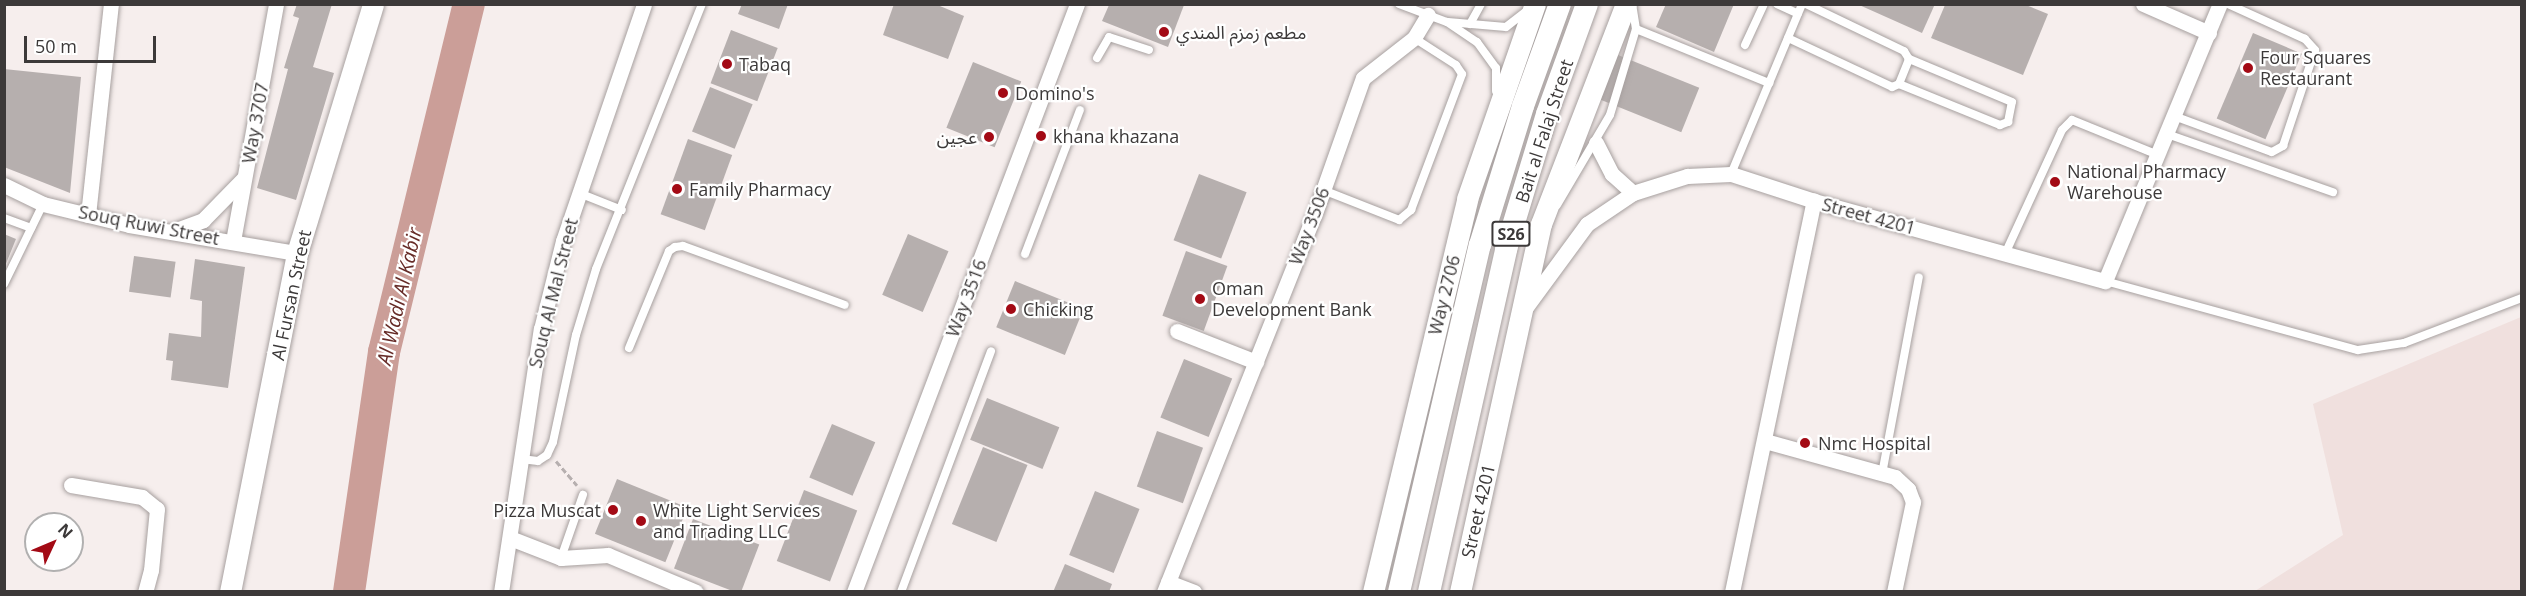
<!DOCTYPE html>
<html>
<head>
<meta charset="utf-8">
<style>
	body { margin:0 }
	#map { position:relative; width:2526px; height:596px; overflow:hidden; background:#f6eeed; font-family:"Open Sans","Noto Sans Arabic",sans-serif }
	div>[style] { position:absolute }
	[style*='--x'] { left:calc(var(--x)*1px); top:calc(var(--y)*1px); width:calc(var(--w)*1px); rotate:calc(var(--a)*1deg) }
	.built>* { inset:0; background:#f0e0de }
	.river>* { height:32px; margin:-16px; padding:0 16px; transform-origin:16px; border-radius:16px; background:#cb9e98 }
	.building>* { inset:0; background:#b6afae; transform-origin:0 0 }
	.path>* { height:3px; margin-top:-1.5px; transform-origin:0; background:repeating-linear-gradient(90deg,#b6afaf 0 6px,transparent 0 9px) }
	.roads { filter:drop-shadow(0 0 2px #a7a09f) drop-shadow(0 0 2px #a7a09f) }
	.lane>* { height:8px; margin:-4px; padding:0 4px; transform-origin:4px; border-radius:4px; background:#fff }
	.street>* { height:15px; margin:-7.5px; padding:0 7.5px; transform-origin:7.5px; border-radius:7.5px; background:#fff }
	.secondary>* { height:21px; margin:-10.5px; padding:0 10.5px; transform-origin:10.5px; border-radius:10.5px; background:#fff }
	.primary>* { height:22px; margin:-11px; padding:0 11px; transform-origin:11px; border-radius:11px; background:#fff }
	.dots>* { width:16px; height:16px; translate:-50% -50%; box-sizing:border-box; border:3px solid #fff; border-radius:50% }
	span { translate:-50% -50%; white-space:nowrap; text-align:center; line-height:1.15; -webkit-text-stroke:4.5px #fff; paint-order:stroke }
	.shield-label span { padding:2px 4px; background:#fff; border:2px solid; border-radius:4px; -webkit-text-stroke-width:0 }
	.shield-label { font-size:16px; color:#3c3939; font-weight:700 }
	.poi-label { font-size:18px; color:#3c3939 }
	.left { translate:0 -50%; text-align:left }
	.right { translate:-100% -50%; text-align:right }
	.street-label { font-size:18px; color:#3c3939 }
	.water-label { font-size:20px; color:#662b27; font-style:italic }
	.frame { position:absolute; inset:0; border:6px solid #3c3939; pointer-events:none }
	.north { position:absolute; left:24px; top:512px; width:60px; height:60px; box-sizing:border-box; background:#fff; border:2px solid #b1b0b0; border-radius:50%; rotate:46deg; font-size:16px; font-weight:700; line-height:24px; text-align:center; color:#3c3939 }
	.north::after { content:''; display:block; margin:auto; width:21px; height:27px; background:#a30a15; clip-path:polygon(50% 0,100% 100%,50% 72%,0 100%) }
	.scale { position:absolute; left:24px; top:36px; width:132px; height:27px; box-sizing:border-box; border:3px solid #3c3939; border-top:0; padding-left:8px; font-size:18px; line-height:21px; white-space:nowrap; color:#3c3939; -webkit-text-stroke:4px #fff; paint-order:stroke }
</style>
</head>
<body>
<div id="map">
	<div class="built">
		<i style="clip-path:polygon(2521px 317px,2521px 591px,2255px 591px,2343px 535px,2313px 404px)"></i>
	</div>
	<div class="river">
		<i style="--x:349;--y:592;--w:243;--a:-81.7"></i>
		<i style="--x:384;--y:352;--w:358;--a:-76.3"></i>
	</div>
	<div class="building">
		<i style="clip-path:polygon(297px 4px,332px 4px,313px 67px,334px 73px,296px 200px,257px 188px,288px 69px,284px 68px,299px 18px,293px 16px)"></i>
		<i style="clip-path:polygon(742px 4px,788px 4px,779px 29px,738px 14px)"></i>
		<i style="clip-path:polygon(894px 4px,935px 4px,964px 16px,948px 59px,883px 35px)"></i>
		<i style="clip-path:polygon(1666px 4px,1734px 4px,1714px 52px,1656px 27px)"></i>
		<i style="clip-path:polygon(1857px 4px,1935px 4px,1922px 33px)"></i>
		<i style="clip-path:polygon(1109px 5px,1184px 5px,1168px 47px,1102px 21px)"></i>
		<i style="clip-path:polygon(1945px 5px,2026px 5px,2048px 14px,2023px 75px,1931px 38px)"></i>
		<i style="left:731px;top:30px;width:50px;height:57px;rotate:21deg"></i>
		<i style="left:2253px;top:33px;width:53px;height:93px;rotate:23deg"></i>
		<i style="left:1613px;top:53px;width:93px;height:48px;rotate:22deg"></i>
		<i style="left:973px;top:62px;width:52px;height:71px;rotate:22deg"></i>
		<i style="clip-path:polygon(4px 69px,81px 77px,70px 193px,4px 167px)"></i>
		<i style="left:710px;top:87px;width:46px;height:48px;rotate:22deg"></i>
		<i style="left:688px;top:139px;width:47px;height:80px;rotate:20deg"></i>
		<i style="left:1199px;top:174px;width:51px;height:71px;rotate:21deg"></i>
		<i style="clip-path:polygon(4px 234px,16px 239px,5px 266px,4px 266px)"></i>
		<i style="left:908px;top:234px;width:44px;height:66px;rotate:23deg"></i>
		<i style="left:1186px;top:251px;width:44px;height:69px;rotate:20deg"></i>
		<i style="left:134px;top:256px;width:42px;height:36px;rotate:8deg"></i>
		<i style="clip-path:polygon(195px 259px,245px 267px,228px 388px,171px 380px,173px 361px,166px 360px,169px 333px,201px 337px,202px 301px,190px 299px)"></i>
		<i style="left:1015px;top:281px;width:74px;height:50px;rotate:22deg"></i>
		<i style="left:1184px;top:359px;width:52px;height:63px;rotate:22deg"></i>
		<i style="left:987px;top:398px;width:78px;height:45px;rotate:22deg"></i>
		<i style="left:832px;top:424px;width:47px;height:58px;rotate:23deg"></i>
		<i style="left:1157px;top:431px;width:49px;height:59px;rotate:20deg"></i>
		<i style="left:983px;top:447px;width:48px;height:83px;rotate:22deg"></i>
		<i style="left:617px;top:479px;width:76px;height:59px;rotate:22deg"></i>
		<i style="left:804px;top:490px;width:57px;height:76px;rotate:21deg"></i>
		<i style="left:1095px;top:491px;width:48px;height:69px;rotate:22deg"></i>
		<i style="left:693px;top:519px;width:71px;height:53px;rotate:21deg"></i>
		<i style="clip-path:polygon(1065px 564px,1112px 584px,1109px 592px,1053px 592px)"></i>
	</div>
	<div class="path">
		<i style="--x:556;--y:461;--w:32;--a:49"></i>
	</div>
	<div class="roads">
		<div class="lane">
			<i style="--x:1399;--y:4;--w:51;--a:20.6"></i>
			<i style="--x:1447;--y:22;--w:36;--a:34"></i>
			<i style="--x:1477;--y:42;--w:32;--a:54"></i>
			<i style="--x:1496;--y:68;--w:23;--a:90"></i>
			<i style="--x:1777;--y:4;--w:23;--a:25"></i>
			<i style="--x:1448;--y:22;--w:58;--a:4.9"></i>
			<i style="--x:1506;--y:27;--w:23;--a:-38"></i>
			<i style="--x:1470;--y:24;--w:23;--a:-61"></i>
			<i style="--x:1636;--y:29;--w:144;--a:22.1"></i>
			<i style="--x:1788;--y:38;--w:115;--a:25.2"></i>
			<i style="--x:1892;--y:87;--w:8;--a:-23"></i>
			<i style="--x:1899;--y:84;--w:27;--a:-68"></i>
			<i style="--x:1909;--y:59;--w:9;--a:-122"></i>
			<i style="--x:1904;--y:51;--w:109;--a:-154.4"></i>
			<i style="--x:1745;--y:45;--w:45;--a:-65.1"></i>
			<i style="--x:1097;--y:58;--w:24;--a:-60"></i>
			<i style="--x:1109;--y:37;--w:42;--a:18"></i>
			<i style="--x:1899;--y:84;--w:109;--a:22.1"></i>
			<i style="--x:2000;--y:125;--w:9;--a:-21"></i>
			<i style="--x:2008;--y:122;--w:20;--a:-79"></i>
			<i style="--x:2012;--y:102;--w:112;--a:-157.3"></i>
			<i style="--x:2174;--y:116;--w:104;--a:20.2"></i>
			<i style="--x:2272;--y:152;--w:13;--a:-29"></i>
			<i style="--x:2283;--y:146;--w:101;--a:-71.6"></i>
			<i style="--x:2315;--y:50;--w:15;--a:-132"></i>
			<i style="--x:2305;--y:39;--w:85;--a:-155.6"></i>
			<i style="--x:2167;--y:134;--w:176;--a:19.3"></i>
			<i style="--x:1731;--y:174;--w:184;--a:-67.3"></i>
			<i style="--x:1323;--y:190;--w:82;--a:21.5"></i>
			<i style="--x:1399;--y:220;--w:16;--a:-40"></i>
			<i style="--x:1411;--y:210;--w:145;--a:-69.4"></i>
			<i style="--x:1462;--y:74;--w:11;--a:-124"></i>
			<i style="--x:1456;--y:65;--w:50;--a:-147.3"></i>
			<i style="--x:579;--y:193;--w:46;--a:21.6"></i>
			<i style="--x:1557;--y:205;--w:104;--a:-59.5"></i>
			<i style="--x:1610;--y:115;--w:90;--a:-73.2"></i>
			<i style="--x:1636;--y:29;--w:24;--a:-99"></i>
			<i style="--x:4;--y:218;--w:29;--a:20"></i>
			<i style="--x:1025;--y:254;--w:154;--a:-69.1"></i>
			<i style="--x:2005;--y:254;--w:136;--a:-65.3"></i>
			<i style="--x:2062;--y:130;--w:14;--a:-45"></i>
			<i style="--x:2072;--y:120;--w:93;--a:22.1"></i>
			<i style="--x:2105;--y:281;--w:262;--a:15.3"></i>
			<i style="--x:2358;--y:350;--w:47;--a:-8.7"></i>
			<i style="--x:2404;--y:343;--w:126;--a:-20.9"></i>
			<i style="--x:4;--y:284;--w:89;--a:-64"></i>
			<i style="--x:629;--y:348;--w:105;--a:-67.6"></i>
			<i style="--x:669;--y:251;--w:7;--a:-34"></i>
			<i style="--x:675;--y:247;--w:8;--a:-7"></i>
			<i style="--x:683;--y:246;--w:172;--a:20"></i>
			<i style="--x:521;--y:459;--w:17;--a:7"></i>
			<i style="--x:538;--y:461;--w:11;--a:-34"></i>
			<i style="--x:547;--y:455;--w:14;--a:-65"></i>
			<i style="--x:553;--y:442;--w:109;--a:-77.9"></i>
			<i style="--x:576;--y:335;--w:69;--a:-73.1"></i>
			<i style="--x:596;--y:269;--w:285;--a:-68.2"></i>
			<i style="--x:1882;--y:474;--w:200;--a:-79.4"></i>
			<i style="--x:561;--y:558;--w:67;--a:-70.8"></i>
			<i style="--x:901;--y:592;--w:257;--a:-69.5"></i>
		</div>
		<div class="street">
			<i style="--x:2143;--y:4;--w:72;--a:23.7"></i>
			<i style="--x:1596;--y:143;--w:35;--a:63"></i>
			<i style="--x:1612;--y:174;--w:28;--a:42"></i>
			<i style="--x:1633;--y:193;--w:57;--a:-17.5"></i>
			<i style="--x:1687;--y:176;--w:44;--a:-2.6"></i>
			<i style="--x:1731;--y:174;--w:87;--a:18"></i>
			<i style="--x:1814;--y:201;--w:302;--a:15.4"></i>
			<i style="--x:2105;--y:281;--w:300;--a:-67.5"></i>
			<i style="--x:4;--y:185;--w:43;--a:26"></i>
			<i style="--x:43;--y:204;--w:89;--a:13.7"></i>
			<i style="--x:129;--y:225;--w:170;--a:9.5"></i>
			<i style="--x:88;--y:215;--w:212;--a:-83.8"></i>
			<i style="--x:176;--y:230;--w:29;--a:-20"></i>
			<i style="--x:203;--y:220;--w:57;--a:-45.7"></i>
			<i style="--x:233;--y:241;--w:241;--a:-79.7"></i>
			<i style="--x:1526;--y:307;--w:103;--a:-53.7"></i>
			<i style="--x:1587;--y:224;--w:55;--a:-34"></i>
			<i style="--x:1177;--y:331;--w:85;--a:21.4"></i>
			<i style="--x:1765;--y:441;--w:135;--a:15.5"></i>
			<i style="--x:1895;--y:477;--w:18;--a:43"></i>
			<i style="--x:1908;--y:489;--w:14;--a:69"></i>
			<i style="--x:1913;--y:502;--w:92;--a:101.9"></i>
			<i style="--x:71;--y:485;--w:72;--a:9.6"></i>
			<i style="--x:142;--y:497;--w:19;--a:39"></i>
			<i style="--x:157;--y:509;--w:61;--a:95.6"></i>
			<i style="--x:151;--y:570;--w:23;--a:105"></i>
			<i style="--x:510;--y:538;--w:55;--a:21.4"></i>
			<i style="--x:561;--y:558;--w:47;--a:-3.7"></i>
			<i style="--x:608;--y:555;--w:95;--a:22.8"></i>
			<i style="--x:1168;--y:582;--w:28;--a:21"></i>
			<i style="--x:501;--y:592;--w:266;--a:-81.4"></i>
			<i style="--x:541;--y:329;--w:91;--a:-76"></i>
			<i style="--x:563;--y:241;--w:250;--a:-71.1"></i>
			<i style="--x:854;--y:592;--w:629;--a:-69.23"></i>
			<i style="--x:1164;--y:592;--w:405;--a:-68.3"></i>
			<i style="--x:1314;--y:216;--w:146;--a:-70.5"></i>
			<i style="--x:1363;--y:78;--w:65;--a:-38.1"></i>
			<i style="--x:1414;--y:38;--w:27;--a:-59"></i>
			<i style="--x:1732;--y:592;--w:400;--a:-78.2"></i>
		</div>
		<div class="secondary">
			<i style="--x:230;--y:592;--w:346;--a:-78.8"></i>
			<i style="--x:297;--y:253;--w:260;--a:-73"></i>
			<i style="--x:1373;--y:592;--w:404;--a:-76.5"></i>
			<i style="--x:1467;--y:199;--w:207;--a:-70.8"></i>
			<i style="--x:1460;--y:592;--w:377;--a:-77.6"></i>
			<i style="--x:1541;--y:224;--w:236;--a:-68.9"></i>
		</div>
		<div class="primary">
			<i style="--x:1399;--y:592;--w:356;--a:-76.9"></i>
			<i style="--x:1480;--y:245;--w:145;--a:-72.8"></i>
			<i style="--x:1523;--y:106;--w:109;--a:-70.1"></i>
			<i style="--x:1429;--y:592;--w:352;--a:-77.3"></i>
			<i style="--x:1506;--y:249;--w:141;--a:-73.1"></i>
			<i style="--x:1547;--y:114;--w:117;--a:-70"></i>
		</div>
	</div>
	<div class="dots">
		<i style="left:1164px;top:32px;background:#a30a15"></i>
		<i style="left:727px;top:64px;background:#a30a15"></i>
		<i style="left:2248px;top:68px;background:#a30a15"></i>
		<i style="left:1003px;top:93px;background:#a30a15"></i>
		<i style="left:1041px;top:136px;background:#a30a15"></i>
		<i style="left:989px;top:137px;background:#a30a15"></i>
		<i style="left:2055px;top:182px;background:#a30a15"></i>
		<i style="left:677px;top:189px;background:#a30a15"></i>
		<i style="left:1200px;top:299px;background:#a30a15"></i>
		<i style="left:1011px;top:309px;background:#a30a15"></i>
		<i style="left:1805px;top:443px;background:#a30a15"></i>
		<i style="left:613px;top:510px;background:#a30a15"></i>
		<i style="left:641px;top:521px;background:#a30a15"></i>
	</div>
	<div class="shield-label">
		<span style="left:1511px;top:234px">S26</span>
	</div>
	<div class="poi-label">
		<span class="left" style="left:1176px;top:32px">مطعم زمزم المندي</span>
		<span class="left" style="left:2260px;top:68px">Four Squares<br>Restaurant</span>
		<span class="left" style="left:739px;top:64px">Tabaq</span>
		<span class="left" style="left:1015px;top:93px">Domino's</span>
		<span class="left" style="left:1053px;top:136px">khana khazana</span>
		<span class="right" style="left:977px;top:137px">عجين</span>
		<span class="left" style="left:2067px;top:182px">National Pharmacy<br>Warehouse</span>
		<span class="left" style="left:689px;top:189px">Family Pharmacy</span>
		<span class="left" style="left:1212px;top:299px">Oman<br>Development Bank</span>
		<span class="left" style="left:1023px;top:309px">Chicking</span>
		<span class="left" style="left:1818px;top:443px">Nmc Hospital</span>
		<span class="right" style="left:601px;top:510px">Pizza Muscat</span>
		<span class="left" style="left:653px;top:521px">White Light Services<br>and Trading LLC</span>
	</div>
	<div class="street-label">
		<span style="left:255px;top:123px;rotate:-80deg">Way 3707</span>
		<span style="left:1544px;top:131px;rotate:-72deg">Bait al Falaj Street</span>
		<span style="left:1869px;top:216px;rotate:15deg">Street 4201</span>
		<span style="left:149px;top:225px;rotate:11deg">Souq Ruwi Street</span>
		<span style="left:1309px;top:226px;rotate:-69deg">Way 3506</span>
		<span style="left:553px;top:293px;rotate:-76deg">Souq Al Mal Street</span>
		<span style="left:291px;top:295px;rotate:-78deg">Al Fursan Street</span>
		<span style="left:1444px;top:295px;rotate:-76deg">Way 2706</span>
		<span style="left:966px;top:298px;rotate:-69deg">Way 3516</span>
		<span style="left:1478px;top:511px;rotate:-77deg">Street 4201</span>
	</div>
	<div class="water-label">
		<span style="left:399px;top:296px;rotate:-77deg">Al Wadi Al Kabir</span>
	</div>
	<div class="frame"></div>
	<div class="north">N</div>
	<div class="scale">50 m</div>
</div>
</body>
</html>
